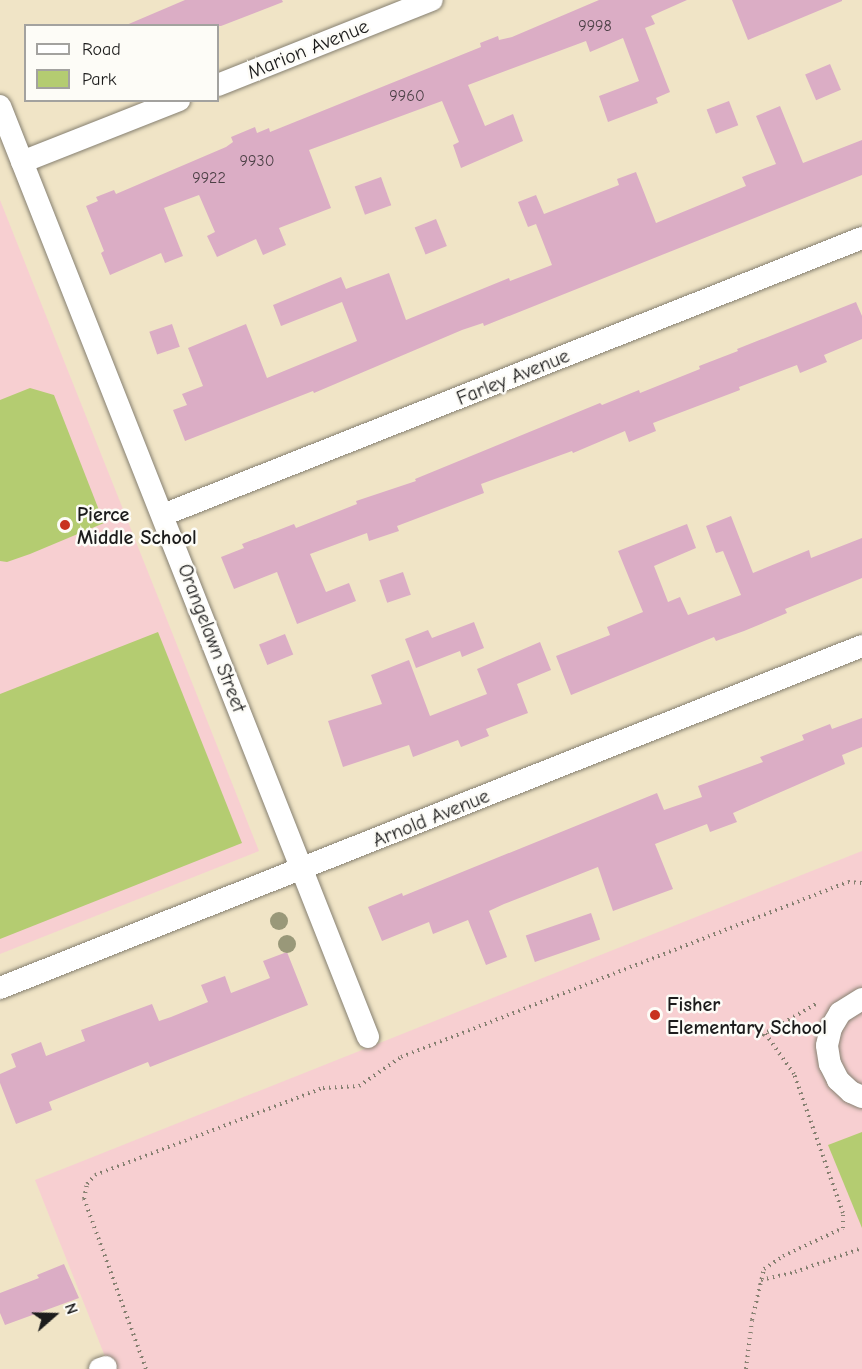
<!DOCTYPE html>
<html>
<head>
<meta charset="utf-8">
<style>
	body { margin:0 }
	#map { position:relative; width:862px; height:1369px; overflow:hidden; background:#f0e4c6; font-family:"Comic Neue",sans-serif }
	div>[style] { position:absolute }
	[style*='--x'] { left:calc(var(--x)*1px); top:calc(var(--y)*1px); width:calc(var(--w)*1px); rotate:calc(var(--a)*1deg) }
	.built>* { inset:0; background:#f7cfd1 }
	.green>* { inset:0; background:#b4cc71 }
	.building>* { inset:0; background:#dbadc5; transform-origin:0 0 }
	.path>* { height:4px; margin-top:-2px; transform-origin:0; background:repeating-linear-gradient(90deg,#868071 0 1.5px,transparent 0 6px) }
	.roads { filter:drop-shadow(0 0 2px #868071) drop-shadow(0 0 2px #868071) }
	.street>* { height:22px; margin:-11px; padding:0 11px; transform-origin:11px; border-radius:11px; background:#fff }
	.trees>* { width:18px; height:18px; margin:-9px; border-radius:50%; background:#999879 }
	.dots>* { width:16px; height:16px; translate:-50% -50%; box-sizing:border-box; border:3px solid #fdfcf7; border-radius:50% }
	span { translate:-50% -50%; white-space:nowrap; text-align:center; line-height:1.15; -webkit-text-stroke:5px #fdfcf7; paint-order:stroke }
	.number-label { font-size:16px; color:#4c4046 }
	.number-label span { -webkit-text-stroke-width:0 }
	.street-label { font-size:20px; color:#1c1c1c }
	.poi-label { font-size:20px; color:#1c1c1c; font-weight:700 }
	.left { translate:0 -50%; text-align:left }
	.legend { position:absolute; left:24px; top:24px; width:195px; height:78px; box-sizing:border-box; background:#fdfcf7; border:2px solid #a3a29f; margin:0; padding:8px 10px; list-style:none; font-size:18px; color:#1c1c1c }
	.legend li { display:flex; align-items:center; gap:12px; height:30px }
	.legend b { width:30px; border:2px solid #a3a29f }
	.north { position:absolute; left:24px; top:1285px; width:60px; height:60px; -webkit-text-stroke:4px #fdfcf7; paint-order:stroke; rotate:70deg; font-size:16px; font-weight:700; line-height:24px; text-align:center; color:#1c1c1c }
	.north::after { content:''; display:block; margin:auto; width:21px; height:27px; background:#1c1c1c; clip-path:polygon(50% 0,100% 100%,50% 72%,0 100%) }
</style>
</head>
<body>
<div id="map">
	<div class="built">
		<i style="clip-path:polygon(0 200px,259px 851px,0 954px)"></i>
		<i style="clip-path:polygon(862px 851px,862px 1369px,110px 1369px,35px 1180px)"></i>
	</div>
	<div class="green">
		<i style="clip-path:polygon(30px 388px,54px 395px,104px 523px,30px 554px,7px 562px,0 561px,0 400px)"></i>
		<i style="clip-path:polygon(158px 632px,242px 843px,0 939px,0 694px)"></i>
		<i style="clip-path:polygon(862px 1132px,862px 1228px,828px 1145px)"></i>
	</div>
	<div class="building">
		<i style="clip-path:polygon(185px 0,282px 0,283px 2px,221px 26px,124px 26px)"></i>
		<i style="clip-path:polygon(599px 0,687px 0,651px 16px,655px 24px,645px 28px,670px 92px,656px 98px,658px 103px,608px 122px,599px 96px,639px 81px,623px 38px,590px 52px,586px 41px,468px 85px,485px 126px,513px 114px,523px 141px,461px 168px,453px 145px,459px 142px,442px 101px,309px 150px,331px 208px,279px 228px,286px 245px,263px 255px,256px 239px,217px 257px,207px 236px,215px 232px,199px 195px,164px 208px,183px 256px,165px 263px,161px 253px,110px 275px,101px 253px,104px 251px,86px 206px,98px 201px,96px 197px,114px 190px,116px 194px,226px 147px,233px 142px,231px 137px,255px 127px,257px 133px,269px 128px,270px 132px,481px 47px,480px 43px,498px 36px,499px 40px,512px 37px)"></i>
		<i style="clip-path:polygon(732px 0,842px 0,842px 1px,748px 40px)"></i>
		<i style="left:830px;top:64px;width:28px;height:27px;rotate:67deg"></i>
		<i style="left:729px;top:101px;width:26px;height:24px;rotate:69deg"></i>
		<i style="clip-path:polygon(780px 106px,803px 163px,862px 140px,862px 175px,484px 326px,483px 323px,462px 330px,314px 393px,313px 391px,185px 441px,173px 410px,187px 405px,182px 394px,203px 386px,188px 348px,246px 324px,267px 378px,357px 341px,342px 302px,281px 326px,273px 305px,341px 277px,346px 289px,389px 273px,406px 320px,509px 278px,510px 281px,552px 265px,536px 224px,528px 227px,518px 202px,536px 195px,544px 214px,619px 185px,617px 179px,636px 172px,656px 223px,746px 186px,742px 177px,776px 164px,756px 116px)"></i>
		<i style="left:381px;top:177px;width:30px;height:28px;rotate:70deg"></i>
		<i style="left:436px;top:219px;width:29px;height:23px;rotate:68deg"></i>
		<i style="clip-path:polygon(856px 302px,862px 316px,862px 339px,824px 355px,827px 362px,800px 373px,797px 365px,739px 387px,740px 390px,653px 423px,656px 431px,629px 442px,625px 431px,573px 453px,572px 451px,481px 484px,484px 493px,397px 526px,399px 531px,369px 541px,367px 533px,310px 554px,326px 592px,349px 583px,356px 601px,297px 624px,277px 572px,234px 589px,221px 557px,244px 548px,242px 544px,294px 524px,296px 528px,357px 504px,356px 501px,416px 481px,415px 479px,600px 403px,602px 405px,639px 390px,640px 393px,700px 369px,699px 366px,738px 351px,737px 349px)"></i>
		<i style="left:172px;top:324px;width:24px;height:24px;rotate:71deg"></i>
		<i style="clip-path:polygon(731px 516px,753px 573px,809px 550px,811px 558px,862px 538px,862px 578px,785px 609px,787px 613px,744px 631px,716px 641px,714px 637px,571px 695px,556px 656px,610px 635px,607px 627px,643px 612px,618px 551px,687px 524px,696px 548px,654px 566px,668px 602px,680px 597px,688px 615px,741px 595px,723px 551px,716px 553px,706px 526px)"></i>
		<i style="left:403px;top:572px;width:24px;height:25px;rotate:71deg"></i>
		<i style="clip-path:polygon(474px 622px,484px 648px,462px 657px,460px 651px,416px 668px,405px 639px,428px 630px,432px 638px)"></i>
		<i style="left:285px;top:634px;width:22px;height:28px;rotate:68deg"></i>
		<i style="clip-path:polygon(540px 642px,551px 670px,517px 684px,528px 713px,486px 729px,489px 736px,461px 747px,458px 740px,413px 757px,409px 745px,343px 767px,328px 721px,382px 704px,371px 675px,409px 660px,430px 716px,487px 694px,477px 669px)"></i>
		<i style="clip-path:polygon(862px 718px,862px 747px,842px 755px,845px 764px,733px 813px,737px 822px,710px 832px,707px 824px,655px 844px,673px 889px,613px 911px,598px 867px,504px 904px,489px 911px,507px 957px,486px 965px,468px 920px,433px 934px,429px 922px,382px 941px,368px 907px,402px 893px,403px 896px,657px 793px,664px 810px,702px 797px,698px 786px,763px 762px,760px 757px,804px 740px,802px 735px,830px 724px,832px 729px)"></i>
		<i style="left:591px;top:913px;width:28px;height:69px;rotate:71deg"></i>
		<i style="clip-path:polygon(287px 952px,308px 1005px,150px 1067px,148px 1062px,49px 1102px,52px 1110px,16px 1124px,0 1083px,0 1074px,16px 1067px,11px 1054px,41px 1042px,46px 1056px,85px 1041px,81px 1030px,152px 1004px,159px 1021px,171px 1017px,208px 1002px,201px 985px,225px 976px,231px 993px,270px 978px,263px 961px)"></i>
		<i style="clip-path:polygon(64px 1264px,79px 1298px,5px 1325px,0 1313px,0 1293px,39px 1278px,37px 1275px)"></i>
	</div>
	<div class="path">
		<i style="--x:757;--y:1038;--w:68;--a:-30"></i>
		<i style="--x:761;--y:1280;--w:35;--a:-13"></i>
		<i style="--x:795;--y:1272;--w:71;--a:-19.7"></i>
		<i style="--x:146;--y:1369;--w:181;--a:-110"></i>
		<i style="--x:84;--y:1199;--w:15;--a:-79"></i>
		<i style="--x:87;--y:1184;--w:12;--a:-48"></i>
		<i style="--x:95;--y:1175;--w:244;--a:-20.9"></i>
		<i style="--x:323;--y:1088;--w:36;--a:-3"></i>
		<i style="--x:359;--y:1086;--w:51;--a:-34.6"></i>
		<i style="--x:401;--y:1057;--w:480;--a:-21.4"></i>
		<i style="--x:848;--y:882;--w:14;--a:4"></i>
		<i style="--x:746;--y:1369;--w:49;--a:-83"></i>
		<i style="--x:752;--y:1320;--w:52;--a:-76.8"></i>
		<i style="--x:764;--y:1269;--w:23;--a:-34"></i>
		<i style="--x:783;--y:1256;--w:66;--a:-25"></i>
		<i style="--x:843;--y:1228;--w:15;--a:-90"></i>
		<i style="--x:843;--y:1213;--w:147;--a:-109.4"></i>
		<i style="--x:794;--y:1074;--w:50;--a:-125.3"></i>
	</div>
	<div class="roads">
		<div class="street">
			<i style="--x:218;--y:85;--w:230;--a:-21.7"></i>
			<i style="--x:0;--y:106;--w:1001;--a:68.43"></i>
			<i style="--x:22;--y:162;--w:169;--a:-21.5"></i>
			<i style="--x:163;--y:515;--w:752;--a:-21.62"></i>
			<i style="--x:0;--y:988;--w:927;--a:-21.64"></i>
			<i style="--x:862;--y:999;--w:26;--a:148"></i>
			<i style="--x:840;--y:1013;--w:17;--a:121"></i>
			<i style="--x:831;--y:1028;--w:18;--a:103"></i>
			<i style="--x:827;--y:1046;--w:18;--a:81"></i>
			<i style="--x:830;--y:1064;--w:18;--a:63"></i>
			<i style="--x:838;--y:1080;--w:18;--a:43"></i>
			<i style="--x:851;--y:1092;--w:12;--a:24"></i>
			<i style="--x:100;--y:1369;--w:6;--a:-18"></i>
		</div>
	</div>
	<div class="trees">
		<i style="left:279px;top:921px"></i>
		<i style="left:287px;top:944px"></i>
	</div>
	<div class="dots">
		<i style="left:65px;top:525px;background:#c8321e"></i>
		<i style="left:655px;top:1015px;background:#c8321e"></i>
	</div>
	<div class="number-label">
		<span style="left:595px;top:26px">9998</span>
		<span style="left:407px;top:96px">9960</span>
		<span style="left:257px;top:161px">9930</span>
		<span style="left:209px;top:178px">9922</span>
	</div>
	<div class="street-label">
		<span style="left:308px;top:49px;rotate:-22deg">Marion Avenue</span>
		<span style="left:513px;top:377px;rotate:-22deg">Farley Avenue</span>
		<span style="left:212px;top:638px;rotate:69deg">Orangelawn Street</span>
		<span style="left:431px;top:818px;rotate:-22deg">Arnold Avenue</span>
	</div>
	<div class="poi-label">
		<span class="left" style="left:77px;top:526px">Pierce<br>Middle School</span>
		<span class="left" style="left:667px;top:1016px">Fisher<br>Elementary School</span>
	</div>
	<ul class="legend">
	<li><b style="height:8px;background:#fff"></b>Road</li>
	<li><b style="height:16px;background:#b4cc71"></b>Park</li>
	</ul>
	<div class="north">N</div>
</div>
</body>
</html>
